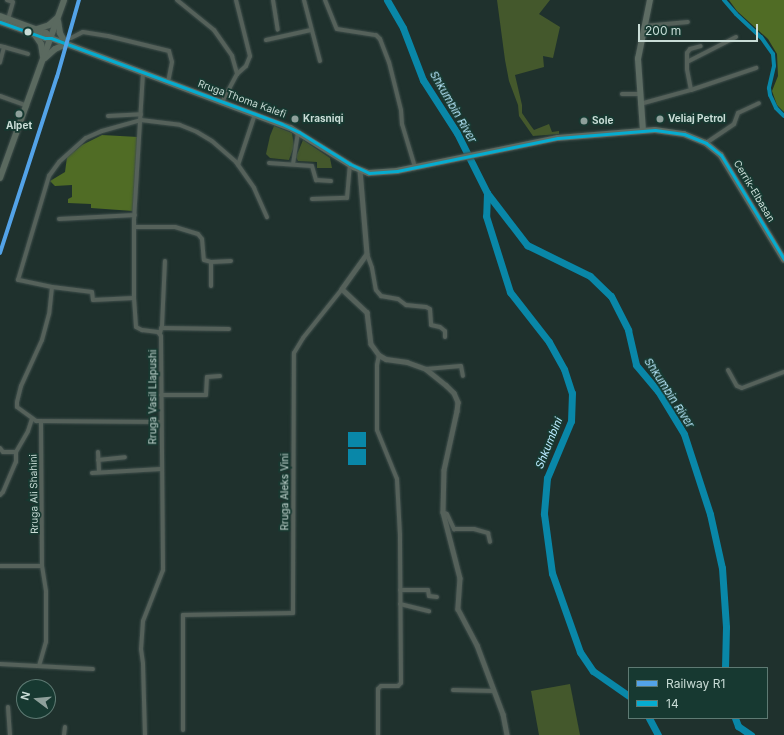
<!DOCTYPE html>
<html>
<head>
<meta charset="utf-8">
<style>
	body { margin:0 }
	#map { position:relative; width:784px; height:735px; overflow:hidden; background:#1f312d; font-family:Inter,sans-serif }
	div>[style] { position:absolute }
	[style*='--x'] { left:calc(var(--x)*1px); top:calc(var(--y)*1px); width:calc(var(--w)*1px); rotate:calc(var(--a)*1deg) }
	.green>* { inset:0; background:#44582c }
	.forest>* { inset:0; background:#506c25 }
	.water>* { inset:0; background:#0987a8; transform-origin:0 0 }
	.canal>* { height:4px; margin:-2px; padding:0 2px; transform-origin:2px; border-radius:2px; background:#0987a8 }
	.river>* { height:7px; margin:-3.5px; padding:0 3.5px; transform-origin:3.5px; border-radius:3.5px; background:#0987a8 }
	.roads { filter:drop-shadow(0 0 1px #3f4e4b) drop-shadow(0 0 1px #3f4e4b) }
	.minor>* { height:4px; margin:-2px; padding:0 2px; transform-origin:2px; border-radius:2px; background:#55615a }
	.tertiary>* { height:4.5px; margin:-2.25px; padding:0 2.25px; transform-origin:2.25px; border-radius:2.25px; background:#55615a }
	.secondary>* { height:5.5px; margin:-2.75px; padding:0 2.75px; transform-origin:2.75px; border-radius:2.75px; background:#5d6c63 }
	.primary>* { height:6px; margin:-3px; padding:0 3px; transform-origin:3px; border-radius:3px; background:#5a695f }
	.bus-1>* { height:3px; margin:-1.5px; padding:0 1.5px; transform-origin:1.5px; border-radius:1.5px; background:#06acd0 }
	.rail-1>* { height:4px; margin:-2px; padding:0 2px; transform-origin:2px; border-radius:2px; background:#53a3e8 }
	.dots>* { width:11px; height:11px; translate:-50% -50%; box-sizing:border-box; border:2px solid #173931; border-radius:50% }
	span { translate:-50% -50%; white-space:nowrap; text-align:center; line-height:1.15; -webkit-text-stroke:3.5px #173931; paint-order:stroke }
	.street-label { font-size:10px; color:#c9dcd6 }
	.poi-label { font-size:10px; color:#c9dcd6; font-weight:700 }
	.left { translate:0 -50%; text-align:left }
	.water-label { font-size:11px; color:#baebff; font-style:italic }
	.legend { position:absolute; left:628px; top:667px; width:140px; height:52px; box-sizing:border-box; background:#173931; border:1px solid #5e7a73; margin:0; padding:5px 7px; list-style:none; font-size:12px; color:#c9dcd6 }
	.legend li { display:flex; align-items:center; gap:8px; height:20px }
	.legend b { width:20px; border:1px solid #5e7a73 }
	.north { position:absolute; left:16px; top:679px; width:40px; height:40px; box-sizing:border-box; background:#173931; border:1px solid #5e7a73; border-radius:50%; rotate:286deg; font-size:11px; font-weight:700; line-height:16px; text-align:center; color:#c9dcd6 }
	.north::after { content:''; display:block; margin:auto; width:14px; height:18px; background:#8ea09b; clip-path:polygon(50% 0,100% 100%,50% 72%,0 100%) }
	.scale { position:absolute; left:638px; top:24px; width:120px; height:18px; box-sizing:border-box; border:2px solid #c9dcd6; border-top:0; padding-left:5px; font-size:12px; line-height:14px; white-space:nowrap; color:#c9dcd6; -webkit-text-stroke:3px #173931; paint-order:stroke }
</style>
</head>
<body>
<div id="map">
	<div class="green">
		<i style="clip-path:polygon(497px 0,550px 0,539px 14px,560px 27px,553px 58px,543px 56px,544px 67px,515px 75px,522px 105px,522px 113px,531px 126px,534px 130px,549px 124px,552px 132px,559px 131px,559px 134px,533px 136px,519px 116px,518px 105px,509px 81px,505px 60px)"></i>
		<i style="clip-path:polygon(274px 126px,292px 133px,294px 146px,289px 160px,270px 158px,266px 154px,270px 136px)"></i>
		<i style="clip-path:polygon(303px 140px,330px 158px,332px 168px,317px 168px,317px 162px,298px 161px,296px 157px)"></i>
		<i style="clip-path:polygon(570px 684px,580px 735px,539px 735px,531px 691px)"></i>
	</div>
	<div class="forest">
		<i style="clip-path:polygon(729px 0,784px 0,784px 112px,777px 105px,772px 91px,778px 76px,777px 54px,768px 39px,737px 11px)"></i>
		<i style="clip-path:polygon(102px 135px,138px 137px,133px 211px,91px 208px,91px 204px,68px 203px,68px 199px,72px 197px,72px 185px,55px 186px,50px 181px,65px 172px,67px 157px,82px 145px)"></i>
	</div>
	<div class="water">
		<i style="left:348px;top:432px;width:18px;height:15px"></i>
		<i style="left:348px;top:449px;width:18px;height:16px"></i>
	</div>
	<div class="canal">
		<i style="--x:724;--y:0;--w:18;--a:49"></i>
		<i style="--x:736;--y:14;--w:34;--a:43"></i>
		<i style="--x:761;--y:37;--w:21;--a:55"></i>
		<i style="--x:773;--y:54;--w:12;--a:85"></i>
		<i style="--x:774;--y:66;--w:23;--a:103"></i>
		<i style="--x:769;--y:88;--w:7;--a:82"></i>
		<i style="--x:770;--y:95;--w:14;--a:65"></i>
		<i style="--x:776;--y:108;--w:11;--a:45"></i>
	</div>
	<div class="river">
		<i style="--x:387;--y:0;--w:32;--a:60"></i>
		<i style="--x:403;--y:28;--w:56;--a:69"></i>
		<i style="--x:423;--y:80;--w:63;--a:57.3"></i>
		<i style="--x:457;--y:133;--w:67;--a:63.4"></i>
		<i style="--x:487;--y:193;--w:66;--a:52.4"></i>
		<i style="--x:527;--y:245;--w:70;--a:26.2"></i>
		<i style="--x:590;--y:276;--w:29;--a:44"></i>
		<i style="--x:611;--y:296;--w:38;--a:63"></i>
		<i style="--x:628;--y:330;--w:36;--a:77"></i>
		<i style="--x:636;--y:365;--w:34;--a:50"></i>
		<i style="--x:658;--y:391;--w:50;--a:58.8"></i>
		<i style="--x:684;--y:434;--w:84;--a:72"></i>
		<i style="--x:710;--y:514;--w:55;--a:77.5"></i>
		<i style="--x:722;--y:568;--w:59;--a:86.1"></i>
		<i style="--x:726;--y:627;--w:41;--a:91.4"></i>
		<i style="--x:487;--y:193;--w:23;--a:92"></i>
		<i style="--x:486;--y:216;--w:80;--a:72.5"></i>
		<i style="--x:510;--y:292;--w:63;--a:52"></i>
		<i style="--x:549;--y:342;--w:31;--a:61"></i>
		<i style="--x:564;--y:369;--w:25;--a:72"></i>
		<i style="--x:572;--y:393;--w:28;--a:92"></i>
		<i style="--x:571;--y:421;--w:62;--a:112.8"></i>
		<i style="--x:547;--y:478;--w:36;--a:95"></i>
		<i style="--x:544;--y:514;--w:60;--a:82.3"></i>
		<i style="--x:552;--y:573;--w:84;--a:70.5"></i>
		<i style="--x:580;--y:652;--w:23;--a:56"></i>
		<i style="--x:593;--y:671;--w:44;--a:34.8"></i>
		<i style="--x:649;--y:718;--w:19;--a:62"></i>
		<i style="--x:735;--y:718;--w:9;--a:69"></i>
		<i style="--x:738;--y:726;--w:16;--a:35"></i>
	</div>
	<div class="roads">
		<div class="minor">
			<i style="--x:7;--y:0;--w:6;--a:18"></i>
			<i style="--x:13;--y:2;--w:18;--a:106"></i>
			<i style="--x:177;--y:0;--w:48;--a:39"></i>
			<i style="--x:214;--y:30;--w:32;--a:55"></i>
			<i style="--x:232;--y:56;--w:19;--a:74"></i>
			<i style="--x:237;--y:74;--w:32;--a:118"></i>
			<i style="--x:236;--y:0;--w:58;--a:76"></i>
			<i style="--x:250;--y:56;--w:11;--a:112"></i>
			<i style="--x:246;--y:66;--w:12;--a:138"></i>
			<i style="--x:273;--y:0;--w:30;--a:81"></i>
			<i style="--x:304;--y:0;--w:63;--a:75.3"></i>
			<i style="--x:325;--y:0;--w:31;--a:68"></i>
			<i style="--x:337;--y:29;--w:39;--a:9"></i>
			<i style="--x:376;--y:35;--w:6;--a:45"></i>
			<i style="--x:380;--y:39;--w:25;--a:69"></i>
			<i style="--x:389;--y:62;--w:49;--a:76"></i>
			<i style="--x:401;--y:110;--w:14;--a:86"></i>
			<i style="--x:402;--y:124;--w:45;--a:73.2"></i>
			<i style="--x:644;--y:26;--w:44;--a:-5.2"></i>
			<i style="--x:71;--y:38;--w:13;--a:-27"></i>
			<i style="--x:83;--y:32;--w:25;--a:9"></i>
			<i style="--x:108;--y:36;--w:63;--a:13.8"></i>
			<i style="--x:169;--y:51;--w:11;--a:75"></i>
			<i style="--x:172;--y:62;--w:20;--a:101"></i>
			<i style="--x:266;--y:40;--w:46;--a:-12.5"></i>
			<i style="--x:0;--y:46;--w:4;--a:14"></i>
			<i style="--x:4;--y:47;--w:16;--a:105"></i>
			<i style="--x:4;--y:47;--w:25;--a:16"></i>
			<i style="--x:687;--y:62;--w:55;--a:-27"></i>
			<i style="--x:143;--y:73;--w:148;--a:93.5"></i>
			<i style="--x:134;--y:221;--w:77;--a:90"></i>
			<i style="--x:134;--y:298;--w:29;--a:86"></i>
			<i style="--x:136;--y:327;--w:7;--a:27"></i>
			<i style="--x:142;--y:330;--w:16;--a:7"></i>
			<i style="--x:158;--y:332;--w:5;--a:53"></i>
			<i style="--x:161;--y:336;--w:234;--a:89.5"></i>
			<i style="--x:163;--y:570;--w:55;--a:111.4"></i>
			<i style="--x:143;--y:621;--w:28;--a:94"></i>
			<i style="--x:141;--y:649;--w:15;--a:82"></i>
			<i style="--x:143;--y:664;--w:71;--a:88.4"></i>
			<i style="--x:691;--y:90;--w:21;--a:-101"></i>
			<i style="--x:687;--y:69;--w:16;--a:-90"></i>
			<i style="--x:687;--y:53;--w:5;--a:-53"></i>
			<i style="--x:690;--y:49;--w:11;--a:-15"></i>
			<i style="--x:622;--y:94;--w:18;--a:0"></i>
			<i style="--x:0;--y:96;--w:29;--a:20"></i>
			<i style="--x:640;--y:104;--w:53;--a:-15.4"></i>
			<i style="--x:691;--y:90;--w:69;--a:-18.7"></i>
			<i style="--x:108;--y:116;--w:33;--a:-3"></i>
			<i style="--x:706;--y:143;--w:34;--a:-34"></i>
			<i style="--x:734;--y:124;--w:12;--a:-70"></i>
			<i style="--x:738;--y:113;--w:23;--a:-25"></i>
			<i style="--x:269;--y:163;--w:43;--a:4"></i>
			<i style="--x:312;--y:166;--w:15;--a:74"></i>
			<i style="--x:316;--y:180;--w:15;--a:4"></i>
			<i style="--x:293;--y:164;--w:32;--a:-81"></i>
			<i style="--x:238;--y:165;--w:54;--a:-71.6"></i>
			<i style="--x:312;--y:199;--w:35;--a:-2"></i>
			<i style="--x:347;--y:198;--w:34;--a:-85"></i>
			<i style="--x:59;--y:219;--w:76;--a:-3"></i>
			<i style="--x:135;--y:227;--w:40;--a:0"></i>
			<i style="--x:175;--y:227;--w:24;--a:17"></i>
			<i style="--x:198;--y:234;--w:6;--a:51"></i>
			<i style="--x:202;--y:239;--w:21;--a:85"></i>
			<i style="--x:204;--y:260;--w:7;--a:16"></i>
			<i style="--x:211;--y:262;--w:20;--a:-3"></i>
			<i style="--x:367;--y:254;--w:15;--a:70"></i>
			<i style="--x:372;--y:268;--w:22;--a:80"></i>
			<i style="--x:376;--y:290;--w:8;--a:50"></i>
			<i style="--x:381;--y:296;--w:17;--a:10"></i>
			<i style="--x:398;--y:299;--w:10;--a:37"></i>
			<i style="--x:406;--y:305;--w:20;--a:6"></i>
			<i style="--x:426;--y:307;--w:4;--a:27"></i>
			<i style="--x:430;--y:309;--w:16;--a:86"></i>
			<i style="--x:431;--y:325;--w:9;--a:13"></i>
			<i style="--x:440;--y:327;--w:6;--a:39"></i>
			<i style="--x:445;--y:331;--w:6;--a:90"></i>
			<i style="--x:211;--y:286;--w:24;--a:-90"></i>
			<i style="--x:52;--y:287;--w:27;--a:96"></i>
			<i style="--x:49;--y:314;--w:27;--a:105"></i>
			<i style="--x:42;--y:340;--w:51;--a:114.5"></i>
			<i style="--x:21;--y:386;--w:16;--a:104"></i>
			<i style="--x:17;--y:402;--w:5;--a:90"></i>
			<i style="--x:17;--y:407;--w:24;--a:36"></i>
			<i style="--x:36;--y:421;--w:125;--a:0.5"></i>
			<i style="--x:134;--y:298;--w:41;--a:177.2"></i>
			<i style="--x:93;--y:300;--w:8;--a:-97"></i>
			<i style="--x:92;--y:292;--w:40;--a:-172.9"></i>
			<i style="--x:52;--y:287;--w:35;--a:-168"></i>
			<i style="--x:18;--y:280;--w:109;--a:-73.4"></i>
			<i style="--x:49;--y:176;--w:17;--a:-54"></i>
			<i style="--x:59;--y:162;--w:36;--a:-42"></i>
			<i style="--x:86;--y:138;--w:17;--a:-24"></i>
			<i style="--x:102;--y:131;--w:41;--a:-15.8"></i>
			<i style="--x:141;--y:120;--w:39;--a:7"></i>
			<i style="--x:180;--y:125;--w:18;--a:22"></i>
			<i style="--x:197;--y:132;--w:17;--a:31"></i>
			<i style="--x:212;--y:141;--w:32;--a:41"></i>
			<i style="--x:236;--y:162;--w:32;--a:55"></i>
			<i style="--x:254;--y:188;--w:32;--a:66"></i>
			<i style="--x:161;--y:328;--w:68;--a:0.8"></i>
			<i style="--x:160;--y:333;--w:7;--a:-74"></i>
			<i style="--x:162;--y:326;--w:65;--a:-87.4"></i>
			<i style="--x:426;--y:369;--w:35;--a:-5"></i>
			<i style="--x:461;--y:366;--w:10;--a:79"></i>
			<i style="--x:728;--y:370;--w:18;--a:61"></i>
			<i style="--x:737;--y:386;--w:5;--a:22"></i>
			<i style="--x:742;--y:388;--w:45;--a:-20.9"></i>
			<i style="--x:161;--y:395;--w:45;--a:0"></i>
			<i style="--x:206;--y:395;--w:18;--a:-87"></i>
			<i style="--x:207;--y:377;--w:13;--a:-4"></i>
			<i style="--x:0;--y:448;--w:5;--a:53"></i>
			<i style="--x:3;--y:452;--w:13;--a:0"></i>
			<i style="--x:16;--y:452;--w:24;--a:-60"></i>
			<i style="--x:28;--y:431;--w:13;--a:-72"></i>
			<i style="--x:98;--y:452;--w:20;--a:87"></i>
			<i style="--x:98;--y:460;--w:27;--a:-6"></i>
			<i style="--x:92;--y:473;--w:69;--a:-3.3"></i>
			<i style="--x:0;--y:495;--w:4;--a:-45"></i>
			<i style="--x:3;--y:492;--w:33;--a:-67"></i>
			<i style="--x:16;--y:462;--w:10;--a:-90"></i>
			<i style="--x:443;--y:512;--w:4;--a:27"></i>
			<i style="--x:447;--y:514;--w:17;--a:65"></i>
			<i style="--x:454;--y:529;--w:20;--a:0"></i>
			<i style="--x:474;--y:529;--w:15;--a:16"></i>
			<i style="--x:488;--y:533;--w:9;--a:77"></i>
			<i style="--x:0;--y:566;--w:42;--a:0"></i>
			<i style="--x:400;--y:590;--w:28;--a:0"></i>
			<i style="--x:428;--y:590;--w:6;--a:81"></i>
			<i style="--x:429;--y:596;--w:8;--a:7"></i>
			<i style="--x:400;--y:604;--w:30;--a:14"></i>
			<i style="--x:0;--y:664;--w:93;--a:3.1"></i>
			<i style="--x:39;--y:666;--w:25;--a:-74"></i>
			<i style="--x:46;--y:642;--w:51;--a:-90"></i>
			<i style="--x:46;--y:591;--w:25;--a:-99"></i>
			<i style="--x:42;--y:566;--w:145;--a:-90.4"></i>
			<i style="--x:453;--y:690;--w:41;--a:1.4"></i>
			<i style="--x:8;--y:707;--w:28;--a:86"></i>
			<i style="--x:183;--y:730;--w:115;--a:-90"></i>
			<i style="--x:183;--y:615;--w:110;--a:-1"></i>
			<i style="--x:293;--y:613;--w:260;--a:-89.8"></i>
			<i style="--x:294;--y:353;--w:17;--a:-59"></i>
			<i style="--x:303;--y:338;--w:63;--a:-51.5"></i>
			<i style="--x:64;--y:735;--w:8;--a:-83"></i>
			<i style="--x:378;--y:735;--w:46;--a:-90"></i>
			<i style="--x:378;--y:689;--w:4;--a:-45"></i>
			<i style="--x:381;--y:686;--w:17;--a:0"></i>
			<i style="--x:398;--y:686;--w:4;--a:-45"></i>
			<i style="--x:401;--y:683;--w:148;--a:-90.4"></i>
			<i style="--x:400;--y:535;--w:56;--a:-93.1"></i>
			<i style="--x:397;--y:479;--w:53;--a:-112.2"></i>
			<i style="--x:377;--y:430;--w:65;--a:-90"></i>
			<i style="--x:377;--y:365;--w:10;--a:-79"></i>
		</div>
		<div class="tertiary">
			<i style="--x:360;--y:170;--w:84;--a:85.2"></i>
			<i style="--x:367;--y:254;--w:43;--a:125.5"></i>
			<i style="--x:342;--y:289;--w:34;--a:43"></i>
			<i style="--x:367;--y:312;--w:32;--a:83"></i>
			<i style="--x:371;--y:344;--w:14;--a:54"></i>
			<i style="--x:379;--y:355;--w:8;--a:30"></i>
			<i style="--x:386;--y:359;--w:21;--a:8"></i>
			<i style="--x:407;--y:362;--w:20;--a:20"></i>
			<i style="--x:426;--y:369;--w:26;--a:39"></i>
			<i style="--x:446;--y:385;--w:11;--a:45"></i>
			<i style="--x:454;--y:393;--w:10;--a:66"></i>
			<i style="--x:458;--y:402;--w:9;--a:96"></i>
			<i style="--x:457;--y:411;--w:60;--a:102.4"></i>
			<i style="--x:444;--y:470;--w:42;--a:91.4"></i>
			<i style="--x:443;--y:512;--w:68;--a:75.6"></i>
			<i style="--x:460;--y:578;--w:31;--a:94"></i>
			<i style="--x:458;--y:609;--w:41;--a:62.2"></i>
			<i style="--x:477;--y:645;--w:74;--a:69.4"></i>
			<i style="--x:503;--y:714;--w:21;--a:79"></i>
		</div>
		<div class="secondary">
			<i style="--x:51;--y:38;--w:256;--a:20.6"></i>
			<i style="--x:291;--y:128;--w:74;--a:31.8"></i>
			<i style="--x:354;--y:167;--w:16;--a:22"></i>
			<i style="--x:369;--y:173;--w:28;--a:-4"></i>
			<i style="--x:397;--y:171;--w:164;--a:-11.6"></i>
			<i style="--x:558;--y:138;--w:97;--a:-4.7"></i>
			<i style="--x:655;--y:130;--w:29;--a:8"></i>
			<i style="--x:684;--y:134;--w:24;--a:22"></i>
			<i style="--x:706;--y:143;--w:19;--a:39"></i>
			<i style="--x:721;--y:155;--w:122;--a:58.8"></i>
			<i style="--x:643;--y:131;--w:72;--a:-94"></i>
			<i style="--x:638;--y:59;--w:60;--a:-78.5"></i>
		</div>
		<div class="primary">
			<i style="--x:0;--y:16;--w:49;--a:20.3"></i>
			<i style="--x:46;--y:33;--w:7;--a:45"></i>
			<i style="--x:0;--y:22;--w:48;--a:19.6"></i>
			<i style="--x:45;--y:38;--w:6;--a:0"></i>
			<i style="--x:37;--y:29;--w:13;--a:-18"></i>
			<i style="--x:49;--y:25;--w:11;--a:-41"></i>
			<i style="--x:35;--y:35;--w:11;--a:56"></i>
			<i style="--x:41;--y:44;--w:13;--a:81"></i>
			<i style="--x:45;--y:58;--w:13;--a:-42"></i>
			<i style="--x:55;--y:49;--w:12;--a:-24"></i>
			<i style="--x:66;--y:44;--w:13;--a:-119"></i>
			<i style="--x:60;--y:33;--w:12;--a:-99"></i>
			<i style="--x:0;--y:178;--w:189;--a:-70.2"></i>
		</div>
	</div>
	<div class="bus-1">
		<i style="--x:0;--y:22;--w:48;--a:19.6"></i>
		<i style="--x:45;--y:38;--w:6;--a:0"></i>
		<i style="--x:51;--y:38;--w:246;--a:20.4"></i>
		<i style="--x:282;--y:124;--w:19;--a:25"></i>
		<i style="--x:299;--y:132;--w:60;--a:32.1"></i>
		<i style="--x:350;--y:164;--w:21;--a:25"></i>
		<i style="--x:369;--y:173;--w:28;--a:-4"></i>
		<i style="--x:397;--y:171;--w:164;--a:-11.6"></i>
		<i style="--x:558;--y:138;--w:97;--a:-4.7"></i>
		<i style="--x:655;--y:130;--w:29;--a:8"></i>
		<i style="--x:684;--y:134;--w:24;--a:22"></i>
		<i style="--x:706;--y:143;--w:19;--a:39"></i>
		<i style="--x:721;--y:155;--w:122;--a:58.8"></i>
	</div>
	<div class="rail-1">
		<i style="--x:0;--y:253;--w:185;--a:-72.1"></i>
		<i style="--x:57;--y:77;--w:80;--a:-74.1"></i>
	</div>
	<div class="dots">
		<i style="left:28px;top:32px;background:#c9dcd6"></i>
		<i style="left:19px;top:114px;background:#8ea09b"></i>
		<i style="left:295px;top:119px;background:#8ea09b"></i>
		<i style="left:660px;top:119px;background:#8ea09b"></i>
		<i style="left:584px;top:121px;background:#8ea09b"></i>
	</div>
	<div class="street-label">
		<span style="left:242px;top:99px;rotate:20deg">Rruga Thoma Kalefi</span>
		<span style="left:754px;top:191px;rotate:59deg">Cerrik-Elbasan</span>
		<span style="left:153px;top:397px;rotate:-90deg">Rruga Vasil Llapushi</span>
		<span style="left:285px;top:492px;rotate:-90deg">Rruga Aleks Vini</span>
		<span style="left:34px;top:494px;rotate:-91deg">Rruga Ali Shahini</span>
	</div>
	<div class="poi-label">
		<span class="left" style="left:303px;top:119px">Krasniqi</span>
		<span class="left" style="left:668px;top:119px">Veliaj Petrol</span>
		<span class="left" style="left:592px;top:121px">Sole</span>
		<span style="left:19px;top:126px">Alpet</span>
	</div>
	<div class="water-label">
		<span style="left:453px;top:107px;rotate:60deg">Shkumbin River</span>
		<span style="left:669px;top:393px;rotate:57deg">Shkumbin River</span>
		<span style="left:549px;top:443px;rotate:-68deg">Shkumbini</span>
	</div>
	<ul class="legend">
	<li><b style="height:5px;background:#53a3e8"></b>Railway R1</li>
	<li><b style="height:5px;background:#06acd0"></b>14</li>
	</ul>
	<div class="north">N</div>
	<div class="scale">200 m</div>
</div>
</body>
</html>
